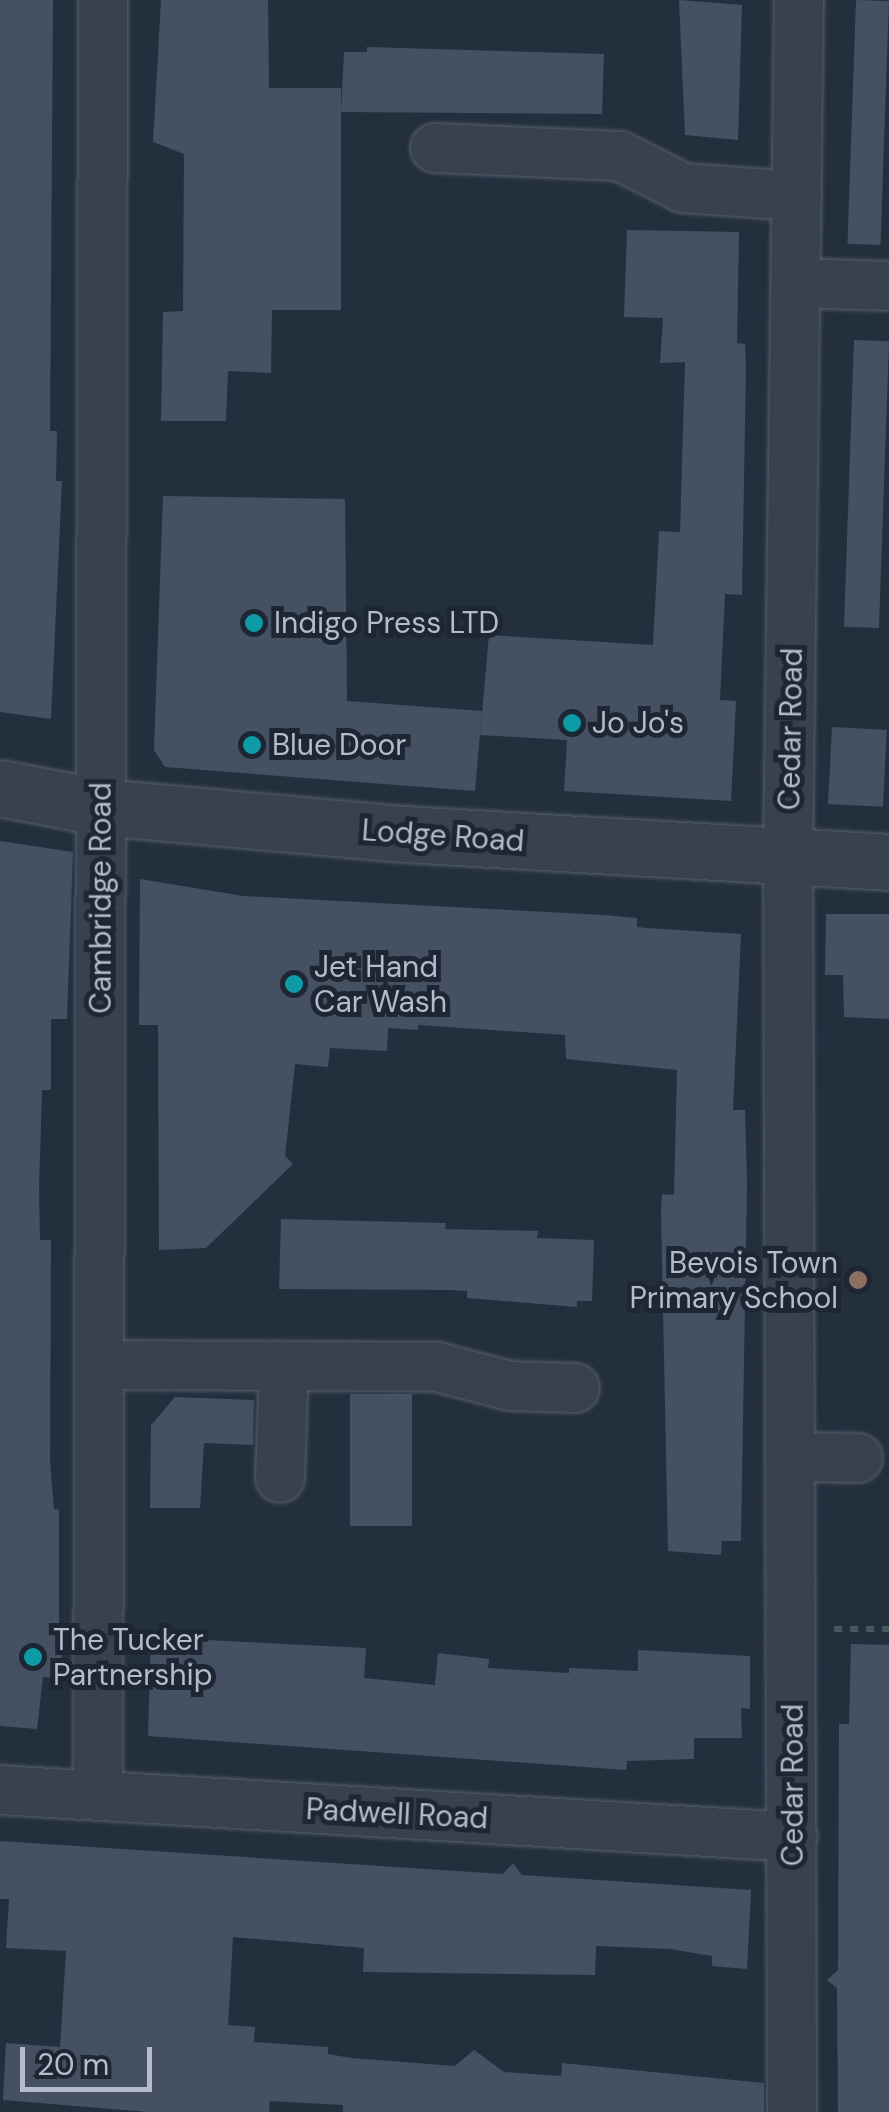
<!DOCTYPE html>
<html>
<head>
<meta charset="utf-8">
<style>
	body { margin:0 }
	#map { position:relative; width:889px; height:2112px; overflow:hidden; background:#242f3e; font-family:"DM Sans",sans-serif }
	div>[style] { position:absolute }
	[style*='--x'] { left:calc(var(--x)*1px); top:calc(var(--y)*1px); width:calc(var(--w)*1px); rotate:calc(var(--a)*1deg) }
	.building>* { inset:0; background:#455162; transform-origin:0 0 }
	.path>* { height:6px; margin-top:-3px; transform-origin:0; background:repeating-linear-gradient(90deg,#44595c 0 8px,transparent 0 16px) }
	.roads { filter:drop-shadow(0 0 2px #565f6c) drop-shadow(0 0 2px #565f6c) }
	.minor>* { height:48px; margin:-24px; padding:0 24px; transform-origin:24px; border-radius:24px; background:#38414e }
	.tertiary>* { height:55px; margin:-27.5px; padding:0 27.5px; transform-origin:27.5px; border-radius:27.5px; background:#38414e }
	.dots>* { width:28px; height:28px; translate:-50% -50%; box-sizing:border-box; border:5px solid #1d2633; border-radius:50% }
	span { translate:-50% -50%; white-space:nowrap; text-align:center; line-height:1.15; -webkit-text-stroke:10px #1d2633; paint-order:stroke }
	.poi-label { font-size:30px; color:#b4bcc9 }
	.left { translate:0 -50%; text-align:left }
	.right { translate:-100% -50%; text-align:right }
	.street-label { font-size:30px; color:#b4bcc9 }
	.scale { position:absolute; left:20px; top:2047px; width:132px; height:45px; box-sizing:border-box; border:5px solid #b4bcc9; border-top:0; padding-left:12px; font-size:30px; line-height:35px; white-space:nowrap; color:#b4bcc9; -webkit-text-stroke:8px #1d2633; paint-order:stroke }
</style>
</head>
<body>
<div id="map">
	<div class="building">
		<i style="clip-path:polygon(0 0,53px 0,50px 431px,57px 431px,56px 481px,62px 481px,51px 719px,0 712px)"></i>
		<i style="clip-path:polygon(161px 0,268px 0,269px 88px,341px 88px,341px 310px,272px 310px,271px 373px,228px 371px,226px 421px,161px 421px,163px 312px,183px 311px,184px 154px,153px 142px)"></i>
		<i style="clip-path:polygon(679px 0,742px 5px,738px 140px,685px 135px)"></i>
		<i style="left:856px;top:0;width:33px;height:244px;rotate:2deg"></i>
		<i style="clip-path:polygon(367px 47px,604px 54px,602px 114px,341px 112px,344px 52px,367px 52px)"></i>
		<i style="clip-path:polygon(627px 230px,739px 232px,737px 343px,745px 344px,746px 366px,742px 595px,725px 594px,720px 700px,736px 701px,731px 801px,564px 791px,567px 740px,480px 735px,489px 635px,653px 645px,659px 531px,680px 532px,685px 362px,660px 363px,663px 318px,624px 317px)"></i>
		<i style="left:854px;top:340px;width:35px;height:287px;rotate:2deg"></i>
		<i style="clip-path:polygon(163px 496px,345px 499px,347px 701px,482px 711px,475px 791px,165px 767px,154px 750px)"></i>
		<i style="left:832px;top:727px;width:55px;height:77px;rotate:3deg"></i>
		<i style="clip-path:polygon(0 841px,73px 852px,67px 1019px,51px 1019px,51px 1090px,42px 1090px,39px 1190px,40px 1240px,51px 1240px,50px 1462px,54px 1509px,59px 1510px,59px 1626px,65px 1626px,59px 1678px,43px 1677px,37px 1729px,0 1726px)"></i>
		<i style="clip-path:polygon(140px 879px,243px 896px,604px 915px,637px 918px,637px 927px,647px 928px,741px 934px,733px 1110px,745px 1110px,747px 1184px,741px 1541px,722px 1541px,721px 1555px,668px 1551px,661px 1213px,662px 1194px,674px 1195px,677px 1070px,566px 1059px,565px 1035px,418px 1025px,418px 1030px,388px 1028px,387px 1051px,330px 1048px,328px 1067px,295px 1064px,285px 1156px,293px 1164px,206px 1248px,159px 1250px,158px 1025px,139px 1025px)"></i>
		<i style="clip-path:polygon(826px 914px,889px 914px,889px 1019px,844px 1017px,843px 975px,825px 975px)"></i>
		<i style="clip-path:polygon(281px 1219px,446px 1223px,445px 1229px,538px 1231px,537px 1238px,594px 1240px,592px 1301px,577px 1301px,577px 1307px,467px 1298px,467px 1291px,452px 1290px,279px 1289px)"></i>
		<i style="left:350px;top:1394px;width:62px;height:132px"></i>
		<i style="clip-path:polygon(175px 1397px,254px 1400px,253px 1445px,204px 1443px,200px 1508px,150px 1508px,151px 1425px)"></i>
		<i style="clip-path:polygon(166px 1638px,366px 1648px,364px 1678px,435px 1685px,438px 1653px,489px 1659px,488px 1668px,569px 1673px,569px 1668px,638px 1671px,638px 1650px,750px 1656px,750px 1709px,741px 1708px,742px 1738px,694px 1738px,694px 1759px,627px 1761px,626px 1770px,148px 1736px,151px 1640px)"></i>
		<i style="clip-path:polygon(851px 1644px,889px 1645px,889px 2112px,838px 2112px,837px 1988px,827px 1980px,838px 1970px,839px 1724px,849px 1724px)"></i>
		<i style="clip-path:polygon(0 1841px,503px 1874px,513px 1863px,522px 1875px,751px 1890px,747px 1969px,712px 1966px,712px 1956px,670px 1949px,596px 1946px,595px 1975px,363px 1972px,364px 1948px,233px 1937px,228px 2025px,255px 2027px,254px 2042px,328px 2047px,328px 2054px,351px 2058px,455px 2066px,474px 2050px,504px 2072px,561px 2076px,562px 2063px,764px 2083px,764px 2112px,343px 2112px,343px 2105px,270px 2101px,269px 2112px,148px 2112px,3px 2100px,6px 2043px,60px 2047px,66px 1951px,6px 1948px,9px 1899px,0 1899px)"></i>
	</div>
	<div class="path">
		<i style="--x:834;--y:1629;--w:55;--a:0"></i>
	</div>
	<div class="roads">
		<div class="minor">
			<i style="--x:435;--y:148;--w:185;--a:2.5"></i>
			<i style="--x:620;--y:156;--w:71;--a:26.9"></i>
			<i style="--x:683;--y:188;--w:114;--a:4"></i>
			<i style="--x:798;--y:283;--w:91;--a:1.9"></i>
			<i style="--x:100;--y:1365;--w:337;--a:0.3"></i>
			<i style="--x:437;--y:1367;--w:76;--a:14.4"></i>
			<i style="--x:511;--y:1386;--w:64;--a:1.8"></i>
			<i style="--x:790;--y:1457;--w:68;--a:0.8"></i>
			<i style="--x:280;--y:1478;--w:112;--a:-88"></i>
			<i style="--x:0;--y:1790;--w:794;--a:3.39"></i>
			<i style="--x:98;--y:1796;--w:1796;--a:-89.84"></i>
			<i style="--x:792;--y:2112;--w:1252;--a:-90.18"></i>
			<i style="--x:788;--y:860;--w:860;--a:-89.27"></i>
		</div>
		<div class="tertiary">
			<i style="--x:0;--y:788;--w:103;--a:10.7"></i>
			<i style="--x:101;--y:807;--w:305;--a:5.1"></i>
			<i style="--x:405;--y:834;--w:485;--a:3.3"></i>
		</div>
	</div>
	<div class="dots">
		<i style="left:254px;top:623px;background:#0f9aa8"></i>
		<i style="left:572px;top:723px;background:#0f9aa8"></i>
		<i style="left:252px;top:745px;background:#0f9aa8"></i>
		<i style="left:294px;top:984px;background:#0f9aa8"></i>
		<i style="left:858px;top:1280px;background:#8d6e63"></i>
		<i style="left:33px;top:1657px;background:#0f9aa8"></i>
	</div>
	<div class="poi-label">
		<span class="left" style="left:274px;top:623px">Indigo Press LTD</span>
		<span class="left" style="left:592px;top:723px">Jo Jo's</span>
		<span class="left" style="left:272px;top:745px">Blue Door</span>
		<span class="left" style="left:314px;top:984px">Jet Hand<br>Car Wash</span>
		<span class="right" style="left:838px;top:1280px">Bevois Town<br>Primary School</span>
		<span class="left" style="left:53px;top:1657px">The Tucker<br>Partnership</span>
	</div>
	<div class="street-label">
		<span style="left:791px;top:729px;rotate:-89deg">Cedar Road</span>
		<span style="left:443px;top:836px;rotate:4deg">Lodge Road</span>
		<span style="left:101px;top:898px;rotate:-90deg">Cambridge Road</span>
		<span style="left:793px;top:1785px;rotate:-90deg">Cedar Road</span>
		<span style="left:397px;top:1814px;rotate:3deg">Padwell Road</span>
	</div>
	<div class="scale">20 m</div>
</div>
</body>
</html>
